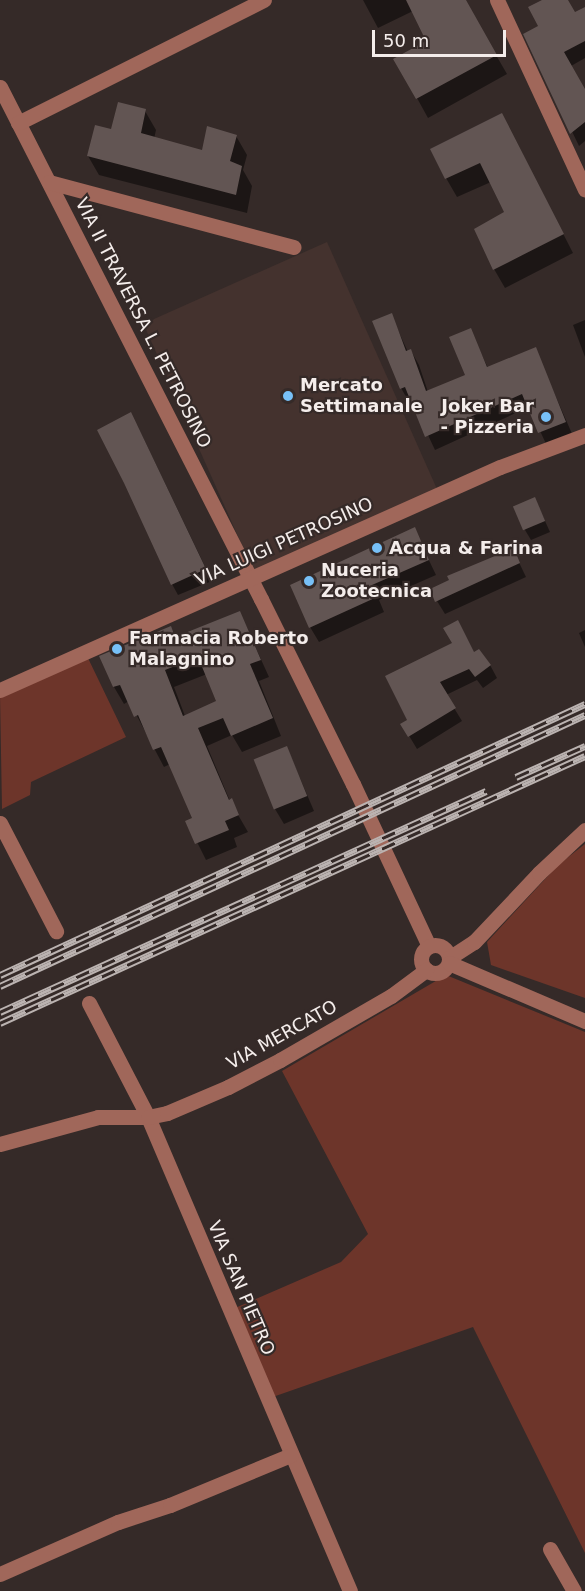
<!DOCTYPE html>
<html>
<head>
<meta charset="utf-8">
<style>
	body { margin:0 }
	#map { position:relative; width:585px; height:1591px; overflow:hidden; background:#352a28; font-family:"DejaVu Sans",sans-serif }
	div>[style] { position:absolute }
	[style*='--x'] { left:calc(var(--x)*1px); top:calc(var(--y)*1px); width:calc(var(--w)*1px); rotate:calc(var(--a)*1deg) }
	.built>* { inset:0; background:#44322e; transform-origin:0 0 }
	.green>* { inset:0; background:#6d352a }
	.shadow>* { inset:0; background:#0007 }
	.building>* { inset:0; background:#625553; transform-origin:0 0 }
	.minor>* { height:15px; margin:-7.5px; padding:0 7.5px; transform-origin:7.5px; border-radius:7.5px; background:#a0675a }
	.minor>.ring { margin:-7.5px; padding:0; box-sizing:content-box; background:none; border:15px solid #a0675a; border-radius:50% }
	.rail>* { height:7px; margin-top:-3.5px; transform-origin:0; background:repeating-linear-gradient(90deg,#352a28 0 14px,#bbb3b1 0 28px); box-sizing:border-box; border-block:2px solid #bbb3b1 }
	.dots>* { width:16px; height:16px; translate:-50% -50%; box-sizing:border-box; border:3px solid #352a28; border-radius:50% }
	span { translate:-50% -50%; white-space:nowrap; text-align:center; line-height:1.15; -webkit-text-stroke:4.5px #352a28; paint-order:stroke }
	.street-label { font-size:18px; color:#f4edeb }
	.poi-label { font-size:18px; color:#f4edeb; font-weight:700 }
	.left { translate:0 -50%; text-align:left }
	.right { translate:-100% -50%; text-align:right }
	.scale { position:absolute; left:372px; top:30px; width:134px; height:27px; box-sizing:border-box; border:3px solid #f4edeb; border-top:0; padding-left:8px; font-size:18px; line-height:21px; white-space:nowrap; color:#f4edeb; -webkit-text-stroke:4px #352a28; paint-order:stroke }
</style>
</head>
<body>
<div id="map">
	<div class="built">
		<i style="left:327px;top:242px;width:271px;height:201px;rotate:66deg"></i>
	</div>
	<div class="green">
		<i style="clip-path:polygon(87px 656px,126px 737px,31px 782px,30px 795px,2px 809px,0 695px)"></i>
		<i style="clip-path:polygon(585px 844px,585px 998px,491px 965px,487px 942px,558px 865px)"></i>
		<i style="clip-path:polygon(446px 975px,585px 1032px,585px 1553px,473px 1327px,267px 1399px,235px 1308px,341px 1262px,368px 1234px,282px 1071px)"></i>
	</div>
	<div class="shadow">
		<i style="clip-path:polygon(363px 0,464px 0,507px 74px,428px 118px,396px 60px,428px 42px,413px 11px,378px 28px)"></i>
		<i style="clip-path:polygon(545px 0,567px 0,575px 14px,585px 9px,585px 58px,571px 66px,585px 91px,585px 141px,579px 146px,525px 34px,540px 27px)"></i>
		<i style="clip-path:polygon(145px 111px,156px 130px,154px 139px,203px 152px,236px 136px,247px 155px,243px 170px,252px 186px,247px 213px,99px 175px,88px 156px,112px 130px)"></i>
		<i style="clip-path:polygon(512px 134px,573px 253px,505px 288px,494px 269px,506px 212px,491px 182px,457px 197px,446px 178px)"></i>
		<i style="clip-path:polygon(391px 315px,408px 352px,411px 351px,419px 365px,428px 392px,467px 376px,470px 330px,488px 368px,535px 349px,573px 436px,547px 446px,529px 407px,435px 450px,412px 401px,409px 402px,401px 388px)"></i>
		<i style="clip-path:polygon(585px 320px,585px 357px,573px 325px)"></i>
		<i style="clip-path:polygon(137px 425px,212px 581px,178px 595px,172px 584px)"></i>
		<i style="clip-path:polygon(535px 499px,550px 532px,531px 540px,525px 530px)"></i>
		<i style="clip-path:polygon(414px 529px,436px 575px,379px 600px,384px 612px,319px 642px,310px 627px)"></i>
		<i style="clip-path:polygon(513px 550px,526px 577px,445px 614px,437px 601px)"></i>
		<i style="clip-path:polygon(evenodd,240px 613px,269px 677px,259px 681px,281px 736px,242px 752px,232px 735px,207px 746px,230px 801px,248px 832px,234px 838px,237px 847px,206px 860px,187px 822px,194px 819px,170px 764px,164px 767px,129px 701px,124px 704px,114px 687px,101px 657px,170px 628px,176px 639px,240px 613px,207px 674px,218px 702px,185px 716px,174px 687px,207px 674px)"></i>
		<i style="clip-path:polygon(585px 630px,585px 647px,579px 633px)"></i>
		<i style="clip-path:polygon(474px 654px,490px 665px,497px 678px,483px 688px,477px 680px,446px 695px,462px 721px,417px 749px,402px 724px,409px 720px,387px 676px)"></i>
		<i style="clip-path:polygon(287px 748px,314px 811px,284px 824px,275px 809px)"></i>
	</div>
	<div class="building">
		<i style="clip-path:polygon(406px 0,466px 0,497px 55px,416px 99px,393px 59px,426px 41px)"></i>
		<i style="clip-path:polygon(542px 0,568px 0,575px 12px,585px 7px,585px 41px,564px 52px,585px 89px,585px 122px,570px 134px,523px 34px,538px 26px,528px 7px)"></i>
		<i style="clip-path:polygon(118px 102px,146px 109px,141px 133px,202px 150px,207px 126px,237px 135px,230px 161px,242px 166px,236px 195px,87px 156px,95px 125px,111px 129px)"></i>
		<i style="clip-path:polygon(502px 113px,564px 234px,493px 270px,474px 229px,504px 212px,480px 163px,445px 179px,430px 149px)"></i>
		<i style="clip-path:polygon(392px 313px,406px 351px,411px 349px,426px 391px,465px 375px,449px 337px,471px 328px,487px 367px,536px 347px,566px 422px,538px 433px,522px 394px,425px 437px,405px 387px,400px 389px,372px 321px)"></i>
		<i style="clip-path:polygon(131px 412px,206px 569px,171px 585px,124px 483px,97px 430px)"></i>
		<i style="left:535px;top:497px;width:26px;height:24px;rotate:67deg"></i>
		<i style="clip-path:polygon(415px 527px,429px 560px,372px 585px,377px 597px,309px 628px,290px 585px)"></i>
		<i style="clip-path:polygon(514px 548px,520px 563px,435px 602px,430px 589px,449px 580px,447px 576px)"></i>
		<i style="clip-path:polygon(evenodd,240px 611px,261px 660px,250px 664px,273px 718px,231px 736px,223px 718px,198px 728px,229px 800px,232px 798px,239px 815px,225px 821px,229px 830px,195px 844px,185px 821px,192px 818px,161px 747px,153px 750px,138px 715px,134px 717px,120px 685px,113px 687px,99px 656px,171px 626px,175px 637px,240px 611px,198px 657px,216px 701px,183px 716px,165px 670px,198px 657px)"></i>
		<i style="clip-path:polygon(458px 620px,474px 652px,479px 649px,491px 665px,475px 677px,469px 669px,440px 682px,456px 708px,408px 737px,400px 724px,407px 720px,385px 676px,452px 643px,443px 628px)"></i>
		<i style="left:287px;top:746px;width:54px;height:36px;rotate:68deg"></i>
	</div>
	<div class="minor">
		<i style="--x:497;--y:0;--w:209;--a:65.1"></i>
		<i style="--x:0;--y:87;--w:575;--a:62.99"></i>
		<i style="--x:261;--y:599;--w:207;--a:63.6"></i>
		<i style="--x:353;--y:784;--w:179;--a:64.9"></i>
		<i style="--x:18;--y:123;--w:275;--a:-26.6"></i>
		<i style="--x:49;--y:182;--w:253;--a:14.9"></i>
		<i style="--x:0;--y:690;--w:547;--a:-24.04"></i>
		<i style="--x:500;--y:467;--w:91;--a:-20.6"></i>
		<i style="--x:0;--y:823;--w:122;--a:62.6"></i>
		<i class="ring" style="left:421px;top:945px;width:13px;height:13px"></i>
		<i style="--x:449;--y:958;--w:30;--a:-33"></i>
		<i style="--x:474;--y:942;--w:95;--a:-46.7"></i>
		<i style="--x:539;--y:873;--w:63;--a:-43.1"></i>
		<i style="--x:449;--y:963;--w:148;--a:23.1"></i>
		<i style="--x:89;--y:1003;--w:128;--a:62.6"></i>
		<i style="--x:148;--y:1117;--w:515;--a:66.92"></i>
		<i style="--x:0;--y:1144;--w:102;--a:-15.4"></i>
		<i style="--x:98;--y:1117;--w:50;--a:0"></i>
		<i style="--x:148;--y:1117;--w:19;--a:-12"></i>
		<i style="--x:167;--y:1113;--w:66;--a:-23.1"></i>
		<i style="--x:228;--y:1087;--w:59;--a:-27.4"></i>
		<i style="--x:280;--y:1060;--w:128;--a:-30"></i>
		<i style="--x:391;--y:996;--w:44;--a:-36.6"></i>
		<i style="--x:550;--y:1549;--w:48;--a:60.3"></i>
		<i style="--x:0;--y:1574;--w:129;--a:-23.8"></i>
		<i style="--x:118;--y:1522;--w:55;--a:-18.1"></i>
		<i style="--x:170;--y:1505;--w:131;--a:-22.5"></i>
	</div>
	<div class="rail">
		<i style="--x:516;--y:777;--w:76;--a:-24.2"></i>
		<i style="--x:0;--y:975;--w:645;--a:-24.86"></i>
		<i style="--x:0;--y:986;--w:645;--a:-24.86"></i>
		<i style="--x:0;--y:1012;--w:534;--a:-24.45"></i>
		<i style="--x:0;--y:1023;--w:643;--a:-24.53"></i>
	</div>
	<div class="dots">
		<i style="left:288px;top:396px;background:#77c0f7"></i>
		<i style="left:546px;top:417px;background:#77c0f7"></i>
		<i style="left:377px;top:548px;background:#77c0f7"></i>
		<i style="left:309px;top:581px;background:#77c0f7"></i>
		<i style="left:117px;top:649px;background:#77c0f7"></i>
	</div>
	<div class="street-label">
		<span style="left:143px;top:323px;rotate:63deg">VIA II TRAVERSA L. PETROSINO</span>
		<span style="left:284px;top:542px;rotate:-24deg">VIA LUIGI PETROSINO</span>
		<span style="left:282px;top:1035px;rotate:-29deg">VIA MERCATO</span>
		<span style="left:241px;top:1288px;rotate:67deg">VIA SAN PIETRO</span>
	</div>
	<div class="poi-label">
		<span class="left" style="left:300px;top:396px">Mercato<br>Settimanale</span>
		<span class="right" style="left:534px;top:417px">Joker Bar<br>- Pizzeria</span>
		<span class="left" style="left:389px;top:548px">Acqua &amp; Farina</span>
		<span class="left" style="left:321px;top:581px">Nuceria<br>Zootecnica</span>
		<span class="left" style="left:129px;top:649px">Farmacia Roberto<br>Malagnino</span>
	</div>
	<div class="scale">50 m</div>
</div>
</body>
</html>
